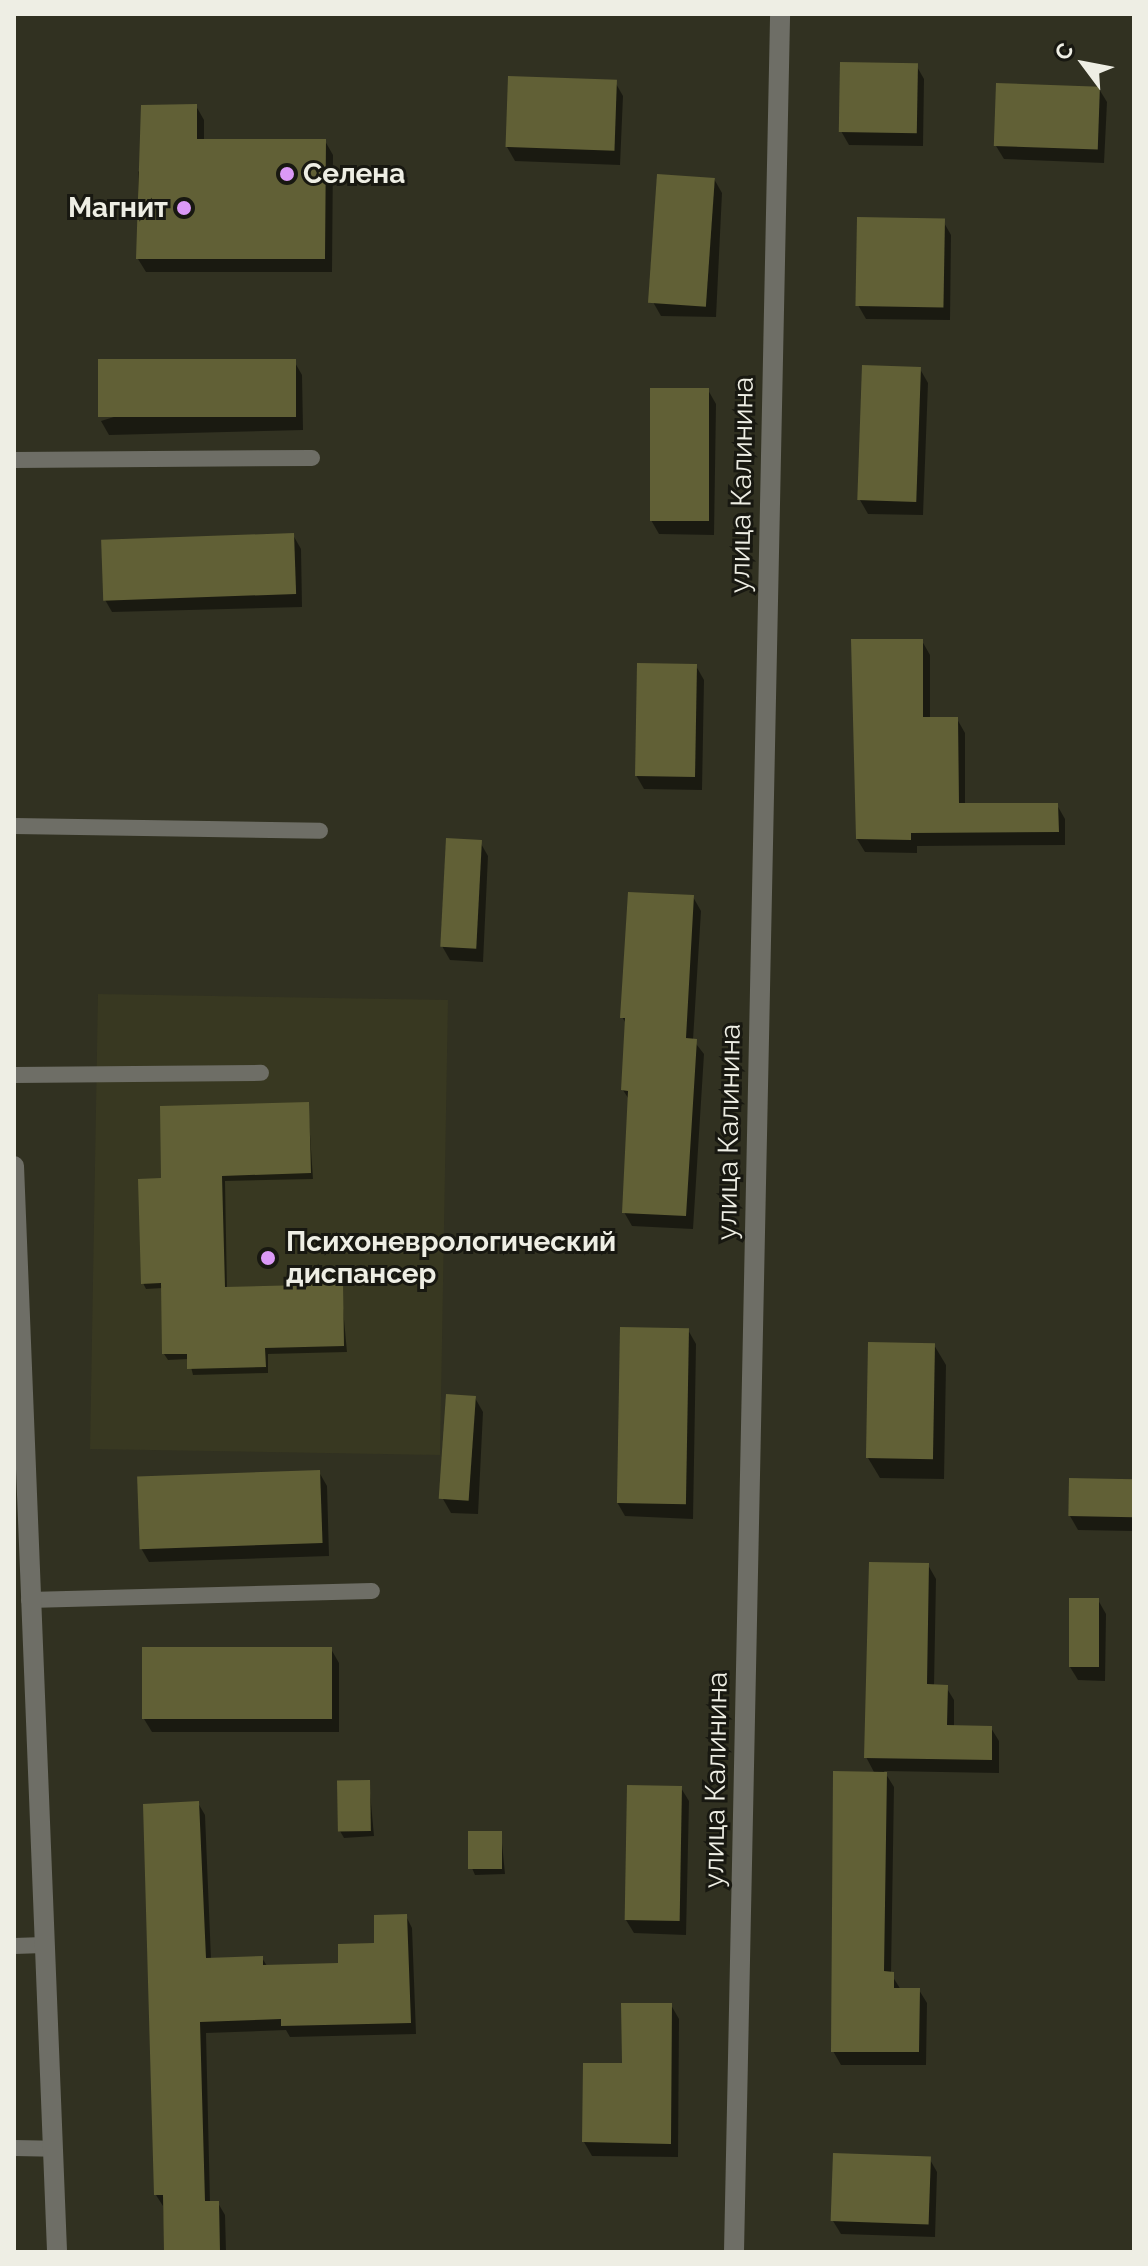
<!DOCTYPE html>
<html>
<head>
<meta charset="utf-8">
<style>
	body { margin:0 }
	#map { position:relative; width:1148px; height:2266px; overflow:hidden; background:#313121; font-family:Raleway,sans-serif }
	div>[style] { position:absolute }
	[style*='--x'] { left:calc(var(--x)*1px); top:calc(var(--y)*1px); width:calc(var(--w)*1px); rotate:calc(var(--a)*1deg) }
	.built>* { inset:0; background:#383821; transform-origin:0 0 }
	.shadow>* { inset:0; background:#0007 }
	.building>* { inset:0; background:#616036; transform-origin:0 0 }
	.service>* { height:16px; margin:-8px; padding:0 8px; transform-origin:8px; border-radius:8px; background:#6e6e66 }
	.minor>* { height:20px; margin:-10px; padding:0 10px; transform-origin:10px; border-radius:10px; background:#6e6e66 }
	.dots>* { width:22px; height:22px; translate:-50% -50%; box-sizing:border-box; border:4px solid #181811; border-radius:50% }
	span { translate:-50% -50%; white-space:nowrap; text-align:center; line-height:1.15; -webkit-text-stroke:6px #181811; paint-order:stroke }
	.poi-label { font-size:28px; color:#eeeee4; font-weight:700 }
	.left { translate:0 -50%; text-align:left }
	.right { translate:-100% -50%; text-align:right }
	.street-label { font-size:28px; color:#eeeee4 }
	.frame { position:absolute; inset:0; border:16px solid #eeeee4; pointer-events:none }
	.north { position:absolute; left:1044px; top:24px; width:80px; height:80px; -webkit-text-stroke:6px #181811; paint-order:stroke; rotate:302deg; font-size:22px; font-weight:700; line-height:32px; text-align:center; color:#eeeee4 }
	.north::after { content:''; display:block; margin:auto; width:28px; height:36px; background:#eeeee4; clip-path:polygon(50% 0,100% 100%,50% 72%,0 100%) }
</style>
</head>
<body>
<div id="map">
	<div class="built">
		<i style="left:98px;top:994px;width:350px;height:455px;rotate:1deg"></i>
	</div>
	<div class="shadow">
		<i style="clip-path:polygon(916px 65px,924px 79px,923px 146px,849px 145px,841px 131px)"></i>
		<i style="clip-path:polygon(615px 82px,623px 96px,620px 165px,515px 161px,507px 147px)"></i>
		<i style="clip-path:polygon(1099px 89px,1107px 102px,1104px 163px,1004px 159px,996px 146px)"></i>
		<i style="clip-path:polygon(196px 106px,204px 120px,204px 141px,325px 141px,333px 155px,332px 272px,146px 272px,138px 259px,138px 172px)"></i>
		<i style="clip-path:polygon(714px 179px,722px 193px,716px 317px,661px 316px,653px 302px)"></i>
		<i style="clip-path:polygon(943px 221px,951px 235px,950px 320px,866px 319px,858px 305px)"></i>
		<i style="clip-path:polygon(294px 361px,302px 375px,303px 430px,109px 435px,101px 421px)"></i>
		<i style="clip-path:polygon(920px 369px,928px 383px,923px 515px,868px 514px,860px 500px)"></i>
		<i style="clip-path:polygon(708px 390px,716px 404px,714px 535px,659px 534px,651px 520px)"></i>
		<i style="clip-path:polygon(293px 535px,301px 549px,302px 607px,112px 612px,104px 598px)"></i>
		<i style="clip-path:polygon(922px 641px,930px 655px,930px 719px,957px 719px,965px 733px,965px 805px,1057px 805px,1065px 819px,1065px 845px,917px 846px,917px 853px,865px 852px,857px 839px)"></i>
		<i style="clip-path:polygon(696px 666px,704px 680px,702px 790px,644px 789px,636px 775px)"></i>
		<i style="clip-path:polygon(480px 842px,488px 856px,483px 962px,450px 960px,442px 946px)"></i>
		<i style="clip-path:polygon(693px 897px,701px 911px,693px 1040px,704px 1054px,693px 1229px,632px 1226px,624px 1212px,630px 1101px,623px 1090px,627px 1025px,622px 1017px)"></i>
		<i style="clip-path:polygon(308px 1104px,313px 1179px,225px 1181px,227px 1289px,341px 1286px,347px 1352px,268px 1354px,268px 1373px,193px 1375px,189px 1359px,168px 1360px,164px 1354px,163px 1288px,146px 1289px,143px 1283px,163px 1180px)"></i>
		<i style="clip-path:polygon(688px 1330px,696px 1344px,693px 1519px,625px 1516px,617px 1502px)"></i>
		<i style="clip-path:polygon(934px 1345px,946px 1365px,944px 1479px,880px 1478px,868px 1458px)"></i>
		<i style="clip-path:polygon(475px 1398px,483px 1412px,478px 1514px,451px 1513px,443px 1499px)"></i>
		<i style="clip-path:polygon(319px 1472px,327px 1486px,329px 1556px,149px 1562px,141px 1548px)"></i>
		<i style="clip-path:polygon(1134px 1481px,1134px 1531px,1078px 1530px,1070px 1516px)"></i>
		<i style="clip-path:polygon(928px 1565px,936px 1579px,934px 1686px,946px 1687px,954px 1700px,954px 1727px,991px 1728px,999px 1741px,999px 1773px,884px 1771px,894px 1787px,891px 1974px,901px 1990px,919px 1990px,927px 2003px,926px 2065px,841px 2065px,833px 2051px,875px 1774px,866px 1757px)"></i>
		<i style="clip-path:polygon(1098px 1600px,1106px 1614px,1105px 1681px,1078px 1680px,1070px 1667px)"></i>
		<i style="clip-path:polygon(331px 1649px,339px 1663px,339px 1732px,152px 1732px,144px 1719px)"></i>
		<i style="clip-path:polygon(369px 1782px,374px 1836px,344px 1838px,340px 1831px)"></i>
		<i style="clip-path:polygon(681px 1788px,689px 1801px,686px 1935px,634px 1933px,626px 1920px)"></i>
		<i style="clip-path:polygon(198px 1803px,205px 1815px,211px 1959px,262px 1958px,267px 1966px,340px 1964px,376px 1945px,406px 1916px,412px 1928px,416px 2034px,290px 2037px,286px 2030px,206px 2033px,210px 2203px,218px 2203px,225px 2215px,226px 2252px,166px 2252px,163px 2206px,156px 2195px)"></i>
		<i style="clip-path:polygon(501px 1833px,505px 1874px,475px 1875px,472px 1868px)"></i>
		<i style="clip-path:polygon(671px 2005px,679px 2019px,678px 2157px,592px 2156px,584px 2142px,624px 2065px)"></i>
		<i style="clip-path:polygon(929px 2158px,937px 2172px,935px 2237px,841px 2234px,833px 2221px)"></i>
	</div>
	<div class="building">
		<i style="left:840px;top:62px;width:78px;height:70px;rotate:1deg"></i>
		<i style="left:508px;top:76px;width:109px;height:71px;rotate:2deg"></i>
		<i style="left:996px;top:83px;width:104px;height:63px;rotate:2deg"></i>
		<i style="clip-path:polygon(197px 104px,197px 139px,326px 139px,325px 259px,136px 259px,141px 105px)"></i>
		<i style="left:657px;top:174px;width:58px;height:129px;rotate:4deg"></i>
		<i style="left:857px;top:217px;width:88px;height:89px;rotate:1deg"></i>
		<i style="left:296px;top:359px;width:58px;height:198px;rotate:90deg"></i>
		<i style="left:862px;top:365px;width:59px;height:135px;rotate:2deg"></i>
		<i style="left:650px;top:388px;width:59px;height:133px"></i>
		<i style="left:294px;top:533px;width:61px;height:193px;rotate:88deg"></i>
		<i style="clip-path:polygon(851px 639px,923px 639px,923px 717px,958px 717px,959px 803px,1058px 803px,1059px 832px,911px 833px,911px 840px,856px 839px)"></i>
		<i style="left:637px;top:663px;width:60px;height:113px;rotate:1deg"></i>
		<i style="left:446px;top:838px;width:36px;height:109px;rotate:3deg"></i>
		<i style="clip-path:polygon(628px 892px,694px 895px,686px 1038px,697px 1039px,686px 1216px,622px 1213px,628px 1091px,621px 1090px,625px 1018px,620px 1018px)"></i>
		<i style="clip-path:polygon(309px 1102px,311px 1173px,222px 1176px,225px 1287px,343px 1284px,344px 1346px,265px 1348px,266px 1367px,187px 1369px,187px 1354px,162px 1354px,161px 1283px,141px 1284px,138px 1179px,161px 1178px,160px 1106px)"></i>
		<i style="left:620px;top:1327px;width:69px;height:176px;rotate:1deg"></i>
		<i style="left:868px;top:1342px;width:67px;height:116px;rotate:1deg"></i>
		<i style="left:446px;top:1394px;width:30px;height:105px;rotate:4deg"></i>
		<i style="left:320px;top:1470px;width:73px;height:183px;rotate:88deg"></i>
		<i style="left:1069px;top:1478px;width:65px;height:38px;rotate:1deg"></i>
		<i style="clip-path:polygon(869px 1562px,929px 1563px,927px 1684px,948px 1685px,947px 1725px,992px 1726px,992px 1760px,864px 1758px)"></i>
		<i style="left:1069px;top:1598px;width:30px;height:69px"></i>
		<i style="left:142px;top:1647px;width:190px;height:72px"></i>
		<i style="clip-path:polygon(833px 1771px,887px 1772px,884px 1971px,894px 1972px,894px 1988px,920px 1988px,919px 2052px,831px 2052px)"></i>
		<i style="left:370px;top:1780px;width:51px;height:33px;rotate:89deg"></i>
		<i style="left:627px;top:1785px;width:55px;height:135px;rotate:1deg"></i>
		<i style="clip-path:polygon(199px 1801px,206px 1958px,263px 1956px,263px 1965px,338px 1963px,338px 1944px,374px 1943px,374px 1915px,407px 1914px,411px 2023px,281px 2026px,281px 2019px,200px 2022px,205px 2201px,219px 2201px,220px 2252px,164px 2252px,163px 2195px,154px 2195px,143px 1804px)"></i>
		<i style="left:468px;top:1831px;width:34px;height:38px"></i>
		<i style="clip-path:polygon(621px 2003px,672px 2003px,671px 2144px,582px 2142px,583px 2063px,622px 2063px)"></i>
		<i style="left:833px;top:2153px;width:98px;height:68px;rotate:2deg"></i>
	</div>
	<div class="service">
		<i style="--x:14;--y:460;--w:298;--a:-0.4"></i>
		<i style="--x:14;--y:826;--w:306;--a:0.9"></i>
		<i style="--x:14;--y:1075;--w:247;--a:-0.5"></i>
		<i style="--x:29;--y:1600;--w:343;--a:-1.5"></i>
		<i style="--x:14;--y:1946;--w:30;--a:-2"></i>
		<i style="--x:14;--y:2148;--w:39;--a:1"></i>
	</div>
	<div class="minor">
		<i style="--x:14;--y:1166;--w:1087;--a:87.73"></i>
		<i style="--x:734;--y:2252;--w:2238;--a:-88.82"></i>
	</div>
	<div class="dots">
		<i style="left:287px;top:174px;background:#db99f6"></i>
		<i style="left:184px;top:208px;background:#db99f6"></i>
		<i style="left:268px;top:1258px;background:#db99f6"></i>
	</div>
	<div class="poi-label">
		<span class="left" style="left:303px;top:174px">Селена</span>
		<span class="right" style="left:168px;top:208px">Магнит</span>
		<span class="left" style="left:286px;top:1258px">Психоневрологический<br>диспансер</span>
	</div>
	<div class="street-label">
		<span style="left:742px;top:485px;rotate:-89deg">улица Калинина</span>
		<span style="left:729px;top:1132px;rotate:-89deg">улица Калинина</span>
		<span style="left:716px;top:1780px;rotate:-89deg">улица Калинина</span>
	</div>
	<div class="frame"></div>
	<div class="north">С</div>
</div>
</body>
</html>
